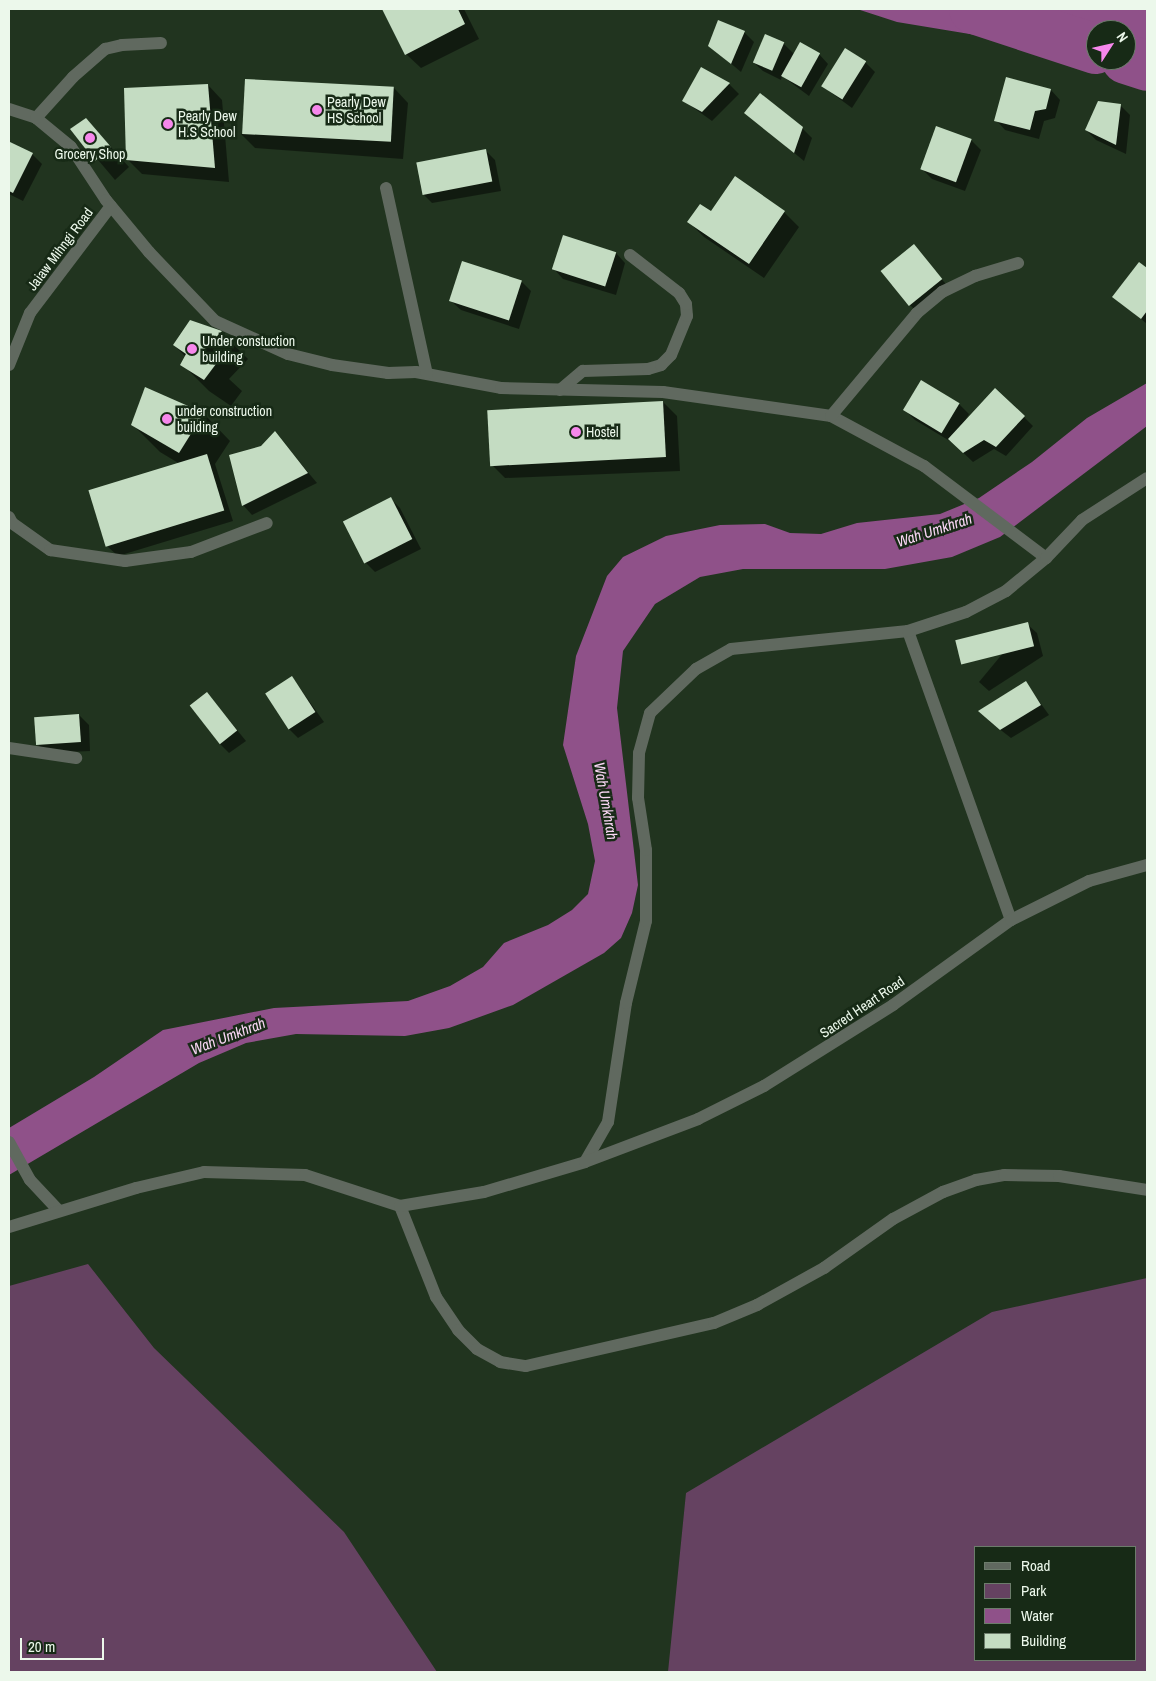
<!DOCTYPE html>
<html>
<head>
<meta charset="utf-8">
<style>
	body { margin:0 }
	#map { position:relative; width:1156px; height:1681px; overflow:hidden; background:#21341f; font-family:"Archivo Narrow",sans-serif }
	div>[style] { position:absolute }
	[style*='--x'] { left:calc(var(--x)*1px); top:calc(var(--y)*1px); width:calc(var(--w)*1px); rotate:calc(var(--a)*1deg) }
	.green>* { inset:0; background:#654261 }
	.water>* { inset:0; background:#8f5189 }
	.shadow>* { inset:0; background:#0007 }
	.river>* { height:50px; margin:-25px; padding:0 25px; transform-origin:25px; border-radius:25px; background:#8f5189 }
	.building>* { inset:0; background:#c4dcc2; transform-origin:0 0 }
	.minor>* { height:12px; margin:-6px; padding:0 6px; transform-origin:6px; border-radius:6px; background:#60695f }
	.dots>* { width:14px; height:14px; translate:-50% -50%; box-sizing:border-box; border:2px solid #172a16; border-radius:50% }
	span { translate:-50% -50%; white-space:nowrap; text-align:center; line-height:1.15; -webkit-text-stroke:5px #172a16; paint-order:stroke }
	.poi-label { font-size:14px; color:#ecf8eb }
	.left { translate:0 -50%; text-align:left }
	.street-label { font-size:14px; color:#ecf8eb }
	.water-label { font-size:15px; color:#f9d6f4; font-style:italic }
	.frame { position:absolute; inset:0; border:10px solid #ecf8eb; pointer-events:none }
	.legend { position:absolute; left:974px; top:1546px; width:162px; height:115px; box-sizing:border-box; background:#172a16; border:1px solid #6c7c6b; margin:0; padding:6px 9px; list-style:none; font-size:15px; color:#ecf8eb }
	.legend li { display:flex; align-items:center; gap:10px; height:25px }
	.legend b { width:25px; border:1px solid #6c7c6b }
	.north { position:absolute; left:1086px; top:20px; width:50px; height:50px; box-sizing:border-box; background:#172a16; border:1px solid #6c7c6b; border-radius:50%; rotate:55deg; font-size:14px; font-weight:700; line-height:20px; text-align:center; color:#ecf8eb }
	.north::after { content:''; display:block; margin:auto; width:18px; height:22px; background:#f688ec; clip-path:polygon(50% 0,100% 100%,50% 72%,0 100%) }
	.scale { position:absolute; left:20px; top:1638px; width:84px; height:22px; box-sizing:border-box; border:2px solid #ecf8eb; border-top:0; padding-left:6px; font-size:15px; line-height:18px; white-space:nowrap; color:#ecf8eb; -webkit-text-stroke:4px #172a16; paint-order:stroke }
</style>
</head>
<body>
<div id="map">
	<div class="green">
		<i style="clip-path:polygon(88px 1264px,154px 1348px,344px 1532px,437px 1672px,9px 1672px,9px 1286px)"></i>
		<i style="clip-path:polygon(evenodd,1147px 1278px,1147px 1672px,668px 1672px,686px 1493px,992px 1312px,1147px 1278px,975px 1547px,1135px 1547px,1135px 1660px,975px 1660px,975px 1547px)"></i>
	</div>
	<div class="water">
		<i style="clip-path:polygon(857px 9px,1143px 9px,1147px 10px,1147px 55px,1126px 53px,1126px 30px,1096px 30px,1096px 47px,1006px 40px,897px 22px)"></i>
		<i style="clip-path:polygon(1147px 383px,1147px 426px,1000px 537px,952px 557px,885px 569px,743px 569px,700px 577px,655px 604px,623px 651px,617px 708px,638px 885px,632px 913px,621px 938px,604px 953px,513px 1005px,449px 1028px,405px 1036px,296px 1034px,246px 1043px,199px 1063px,9px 1175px,9px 1128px,94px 1077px,163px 1030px,274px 1008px,408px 1001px,450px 986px,483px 967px,504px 943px,548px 925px,572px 910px,588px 894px,595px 861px,588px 824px,563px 745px,576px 656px,607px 576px,623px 557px,666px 536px,720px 525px,765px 524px,790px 533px,821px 534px,857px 523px,940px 514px,979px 498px,1032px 462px,1087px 418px)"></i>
	</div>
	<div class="shadow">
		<i style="clip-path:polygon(384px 9px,464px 9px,479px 39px,421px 68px,406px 54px)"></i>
		<i style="clip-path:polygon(744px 32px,754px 42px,741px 72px,709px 45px)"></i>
		<i style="clip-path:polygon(766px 35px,783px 43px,794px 54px,819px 54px,828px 64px,809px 96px,782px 76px,781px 80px,763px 71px,753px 62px)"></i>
		<i style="clip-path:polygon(865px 62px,875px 72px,852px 108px,822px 86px)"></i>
		<i style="clip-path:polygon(701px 69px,729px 84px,739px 94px,712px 121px,684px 101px)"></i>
		<i style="clip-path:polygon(1007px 79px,1051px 90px,1060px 100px,1055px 118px,1044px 121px,1039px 139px,1005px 130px,996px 120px)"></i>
		<i style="clip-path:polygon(208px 85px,222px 100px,229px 182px,142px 174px,127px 159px)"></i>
		<i style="clip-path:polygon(394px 88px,408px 103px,403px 159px,255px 148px,241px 134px)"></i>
		<i style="clip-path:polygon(1121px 106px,1130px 115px,1126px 154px,1096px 140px,1086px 130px)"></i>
		<i style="clip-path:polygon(746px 113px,802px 128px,812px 138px,804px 161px)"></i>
		<i style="clip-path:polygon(86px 120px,129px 167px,115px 180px,72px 129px)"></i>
		<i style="clip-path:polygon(971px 140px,981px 150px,965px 191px,932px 179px,922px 169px)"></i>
		<i style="clip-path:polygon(11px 144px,32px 154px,42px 164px,23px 201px,9px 194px)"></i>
		<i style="clip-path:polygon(485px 150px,495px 160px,501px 191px,432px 203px,423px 194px)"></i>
		<i style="clip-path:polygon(735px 178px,784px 212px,799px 227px,764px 278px,704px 237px,689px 222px,711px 213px)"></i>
		<i style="clip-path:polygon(914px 246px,950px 289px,919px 314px,910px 305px)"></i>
		<i style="clip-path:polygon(616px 253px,625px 263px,616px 295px,563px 279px,554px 269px)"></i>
		<i style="clip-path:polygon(1140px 264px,1147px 269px,1147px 324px,1114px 296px)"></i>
		<i style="clip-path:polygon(521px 281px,531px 291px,519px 329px,461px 310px,451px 301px)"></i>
		<i style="clip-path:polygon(191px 321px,221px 332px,248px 359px,229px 379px,242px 391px,231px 406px,209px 391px,182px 364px,186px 357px,174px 345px)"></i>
		<i style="clip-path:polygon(146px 389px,204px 414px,230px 441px,215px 464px,233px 521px,118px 556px,108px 547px,180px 464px,160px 452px,133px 425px)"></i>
		<i style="clip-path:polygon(663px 402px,677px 416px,680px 471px,505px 478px,490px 463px)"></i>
		<i style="clip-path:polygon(959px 404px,969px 414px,963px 424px,1024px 417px,1033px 426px,1006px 456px,994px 449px,973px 462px,953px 443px,915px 420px,905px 410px)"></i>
		<i style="clip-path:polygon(275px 433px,317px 483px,252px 515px,243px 505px,261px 447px)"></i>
		<i style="clip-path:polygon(391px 499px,400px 508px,421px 549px,375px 572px,365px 562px)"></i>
		<i style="clip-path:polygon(1027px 624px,1037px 633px,1043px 656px,989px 691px,979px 682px)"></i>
		<i style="clip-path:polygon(292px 677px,324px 722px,298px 738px,288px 728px)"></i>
		<i style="clip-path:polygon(1026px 683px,1049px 715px,1011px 738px,989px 721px)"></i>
		<i style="clip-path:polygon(207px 693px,246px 741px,229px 753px,220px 744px)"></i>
		<i style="clip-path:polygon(79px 715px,89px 725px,90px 751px,47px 753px,37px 744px)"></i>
	</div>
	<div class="river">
		<i style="--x:974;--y:9;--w:128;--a:18.2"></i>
		<i style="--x:1126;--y:59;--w:22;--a:18"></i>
	</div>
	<div class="building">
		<i style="clip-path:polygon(382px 9px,458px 9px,465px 24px,405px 55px)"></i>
		<i style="clip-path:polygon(718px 20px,745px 31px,731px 64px,708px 46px)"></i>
		<i style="left:765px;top:34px;width:21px;height:31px;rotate:23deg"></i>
		<i style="left:800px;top:42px;width:23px;height:39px;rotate:29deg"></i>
		<i style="left:845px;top:48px;width:25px;height:45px;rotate:32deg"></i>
		<i style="clip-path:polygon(701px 67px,730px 83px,702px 112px,682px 101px)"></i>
		<i style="clip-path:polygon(1006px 77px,1051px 89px,1046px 109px,1035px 111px,1030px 130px,994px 121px)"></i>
		<i style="left:245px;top:79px;width:149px;height:55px;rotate:3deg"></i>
		<i style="clip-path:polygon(208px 84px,215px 168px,126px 160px,124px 88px)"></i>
		<i style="clip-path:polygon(760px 93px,803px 127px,794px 153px,744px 113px)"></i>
		<i style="clip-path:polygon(1098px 101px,1121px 104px,1116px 145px,1085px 130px)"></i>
		<i style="clip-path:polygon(86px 118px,111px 147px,95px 161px,70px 129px)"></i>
		<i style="left:936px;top:126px;width:38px;height:46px;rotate:20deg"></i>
		<i style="clip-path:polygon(10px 142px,33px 153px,13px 193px,9px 191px)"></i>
		<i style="left:486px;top:149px;width:33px;height:71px;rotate:79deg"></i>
		<i style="clip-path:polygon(735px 176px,785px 211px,749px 264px,687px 222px,700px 204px,711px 211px)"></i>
		<i style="left:563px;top:235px;width:56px;height:36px;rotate:18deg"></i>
		<i style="left:914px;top:244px;width:45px;height:43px;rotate:51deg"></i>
		<i style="left:462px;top:261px;width:63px;height:42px;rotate:18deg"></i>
		<i style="clip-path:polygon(1139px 262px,1147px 268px,1147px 311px,1141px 319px,1112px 297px)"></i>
		<i style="clip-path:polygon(190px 320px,222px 331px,201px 353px,216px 364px,204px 380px,180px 365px,186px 354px,173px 345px)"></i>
		<i style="left:921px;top:380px;width:45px;height:35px;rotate:31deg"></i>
		<i style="clip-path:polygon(145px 387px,204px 413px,179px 453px,131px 425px)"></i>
		<i style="clip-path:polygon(995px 388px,1025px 416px,996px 447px,984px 440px,963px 453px,948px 439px)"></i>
		<i style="left:663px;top:401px;width:56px;height:176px;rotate:87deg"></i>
		<i style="clip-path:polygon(275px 431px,308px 473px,242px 506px,229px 455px,261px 446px)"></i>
		<i style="left:207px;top:454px;width:59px;height:124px;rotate:73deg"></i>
		<i style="left:391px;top:497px;width:47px;height:54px;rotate:63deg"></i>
		<i style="left:1028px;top:622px;width:25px;height:75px;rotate:76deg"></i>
		<i style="left:292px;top:676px;width:43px;height:32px;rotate:57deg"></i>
		<i style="clip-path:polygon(1026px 681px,1041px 705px,1000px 730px,978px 711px)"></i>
		<i style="left:207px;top:692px;width:49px;height:22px;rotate:52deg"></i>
		<i style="left:79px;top:714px;width:28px;height:45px;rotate:86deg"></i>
	</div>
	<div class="minor">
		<i style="--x:9;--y:109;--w:28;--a:18"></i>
		<i style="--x:36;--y:118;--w:45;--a:39.6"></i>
		<i style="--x:71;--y:147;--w:64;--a:56.6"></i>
		<i style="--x:106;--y:200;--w:67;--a:50.4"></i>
		<i style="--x:149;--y:252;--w:95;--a:46.3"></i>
		<i style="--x:215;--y:321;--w:80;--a:24.3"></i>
		<i style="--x:288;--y:354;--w:45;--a:14"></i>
		<i style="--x:332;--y:365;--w:57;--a:8.1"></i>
		<i style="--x:388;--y:373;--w:28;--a:-2"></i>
		<i style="--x:416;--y:372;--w:86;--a:10.7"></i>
		<i style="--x:501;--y:388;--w:162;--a:1.4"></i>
		<i style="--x:663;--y:392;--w:170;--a:8.1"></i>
		<i style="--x:831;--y:416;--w:106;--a:28.3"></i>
		<i style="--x:924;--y:466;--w:153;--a:37"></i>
		<i style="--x:36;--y:118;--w:55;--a:-47.9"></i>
		<i style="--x:73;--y:77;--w:43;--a:-41.2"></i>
		<i style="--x:105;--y:49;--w:17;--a:-13"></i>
		<i style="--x:122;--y:45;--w:39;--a:-3"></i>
		<i style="--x:386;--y:188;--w:190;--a:77.6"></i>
		<i style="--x:9;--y:365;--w:56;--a:-68"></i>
		<i style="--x:30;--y:313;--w:134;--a:-52.9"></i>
		<i style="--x:560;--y:390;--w:30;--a:-40"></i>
		<i style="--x:583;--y:371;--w:65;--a:-1.8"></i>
		<i style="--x:648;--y:369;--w:14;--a:-17"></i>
		<i style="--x:661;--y:365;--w:14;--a:-45"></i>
		<i style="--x:671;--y:355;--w:42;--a:-67.7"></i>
		<i style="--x:687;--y:316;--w:12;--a:-95"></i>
		<i style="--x:686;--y:304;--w:13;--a:-122"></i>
		<i style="--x:679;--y:293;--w:62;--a:-142.2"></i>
		<i style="--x:831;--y:416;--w:134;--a:-50.1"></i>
		<i style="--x:917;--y:313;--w:33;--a:-40"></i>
		<i style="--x:942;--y:292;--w:37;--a:-26"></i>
		<i style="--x:975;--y:276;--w:45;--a:-16.8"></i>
		<i style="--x:9;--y:517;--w:7;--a:63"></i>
		<i style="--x:12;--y:523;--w:47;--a:35.4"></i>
		<i style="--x:50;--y:550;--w:76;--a:8.3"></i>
		<i style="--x:125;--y:561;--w:67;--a:-7.8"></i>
		<i style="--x:191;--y:552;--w:81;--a:-20.9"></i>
		<i style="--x:908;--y:631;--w:307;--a:70.4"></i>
		<i style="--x:9;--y:748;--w:68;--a:8.5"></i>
		<i style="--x:9;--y:1142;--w:43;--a:61.1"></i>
		<i style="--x:30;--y:1180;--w:42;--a:46.9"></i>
		<i style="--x:585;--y:1162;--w:46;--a:-60.1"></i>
		<i style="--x:608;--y:1122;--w:120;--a:-81.4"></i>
		<i style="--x:626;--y:1003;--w:84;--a:-76.3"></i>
		<i style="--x:646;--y:921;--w:71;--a:-90"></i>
		<i style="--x:646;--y:850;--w:53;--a:-98.7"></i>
		<i style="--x:638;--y:798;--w:45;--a:-88.7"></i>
		<i style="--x:639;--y:753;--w:41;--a:-74.6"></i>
		<i style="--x:650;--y:713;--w:64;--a:-43.7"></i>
		<i style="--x:696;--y:669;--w:40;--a:-29.7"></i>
		<i style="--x:731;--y:649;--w:178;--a:-5.8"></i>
		<i style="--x:908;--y:631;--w:61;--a:-18.1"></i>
		<i style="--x:966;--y:612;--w:45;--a:-27.7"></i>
		<i style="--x:1006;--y:591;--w:52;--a:-39.5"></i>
		<i style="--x:1046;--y:558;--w:52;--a:-46.5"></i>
		<i style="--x:1082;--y:520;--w:77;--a:-32.9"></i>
		<i style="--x:400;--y:1206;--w:98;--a:68.4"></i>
		<i style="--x:436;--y:1297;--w:40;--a:56"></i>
		<i style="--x:458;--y:1330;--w:27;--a:45"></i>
		<i style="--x:477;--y:1349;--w:26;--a:29"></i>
		<i style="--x:500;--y:1362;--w:26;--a:9"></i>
		<i style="--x:526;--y:1366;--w:193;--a:-12.9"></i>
		<i style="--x:714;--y:1323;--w:47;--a:-22.7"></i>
		<i style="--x:757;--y:1305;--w:77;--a:-28.9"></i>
		<i style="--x:824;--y:1268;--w:85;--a:-35.4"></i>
		<i style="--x:893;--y:1219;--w:57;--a:-28.4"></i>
		<i style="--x:943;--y:1192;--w:35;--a:-20"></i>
		<i style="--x:976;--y:1180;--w:28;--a:-10"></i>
		<i style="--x:1004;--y:1175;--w:55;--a:1"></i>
		<i style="--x:1059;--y:1176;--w:89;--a:9"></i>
		<i style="--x:9;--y:1227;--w:133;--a:-17.1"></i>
		<i style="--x:136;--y:1188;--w:70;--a:-13.2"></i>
		<i style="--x:204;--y:1172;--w:101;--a:1.7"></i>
		<i style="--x:305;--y:1175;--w:100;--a:18.1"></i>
		<i style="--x:400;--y:1206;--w:85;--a:-9.5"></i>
		<i style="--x:484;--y:1192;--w:105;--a:-16.5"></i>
		<i style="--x:585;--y:1162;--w:121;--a:-20.8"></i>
		<i style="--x:698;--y:1119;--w:74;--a:-26.6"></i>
		<i style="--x:764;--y:1086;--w:152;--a:-32.1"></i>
		<i style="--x:893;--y:1005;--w:145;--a:-35.8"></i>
		<i style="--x:1011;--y:920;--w:87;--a:-26.6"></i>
		<i style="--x:1089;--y:881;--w:60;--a:-15.4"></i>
	</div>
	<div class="dots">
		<i style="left:317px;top:110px;background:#f688ec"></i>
		<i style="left:168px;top:124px;background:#f688ec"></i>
		<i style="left:90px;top:138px;background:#f688ec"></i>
		<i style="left:192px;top:349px;background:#f688ec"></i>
		<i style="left:167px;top:419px;background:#f688ec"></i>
		<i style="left:576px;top:432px;background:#f688ec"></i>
	</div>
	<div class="poi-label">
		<span class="left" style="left:327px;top:110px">Pearly Dew<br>HS School</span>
		<span class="left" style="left:178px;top:124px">Pearly Dew<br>H.S School</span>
		<span style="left:90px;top:154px">Grocery Shop</span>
		<span class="left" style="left:202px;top:349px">Under constuction<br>building</span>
		<span class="left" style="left:177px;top:419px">under construction<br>building</span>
		<span class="left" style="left:586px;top:432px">Hostel</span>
	</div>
	<div class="street-label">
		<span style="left:60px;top:249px;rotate:-53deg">Jaiaw Mihngi Road</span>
		<span style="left:862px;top:1007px;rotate:-34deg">Sacred Heart Road</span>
	</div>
	<div class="water-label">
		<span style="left:934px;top:530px;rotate:-18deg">Wah Umkhrah</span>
		<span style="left:606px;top:801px;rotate:80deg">Wah Umkhrah</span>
		<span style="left:228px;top:1036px;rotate:-21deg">Wah Umkhrah</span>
	</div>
	<div class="frame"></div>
	<ul class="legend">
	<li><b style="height:6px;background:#60695f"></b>Road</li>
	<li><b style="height:14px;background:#654261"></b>Park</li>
	<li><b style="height:14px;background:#8f5189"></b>Water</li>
	<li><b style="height:14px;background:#c4dcc2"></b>Building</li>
	</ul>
	<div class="north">N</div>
	<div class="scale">20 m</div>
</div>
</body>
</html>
